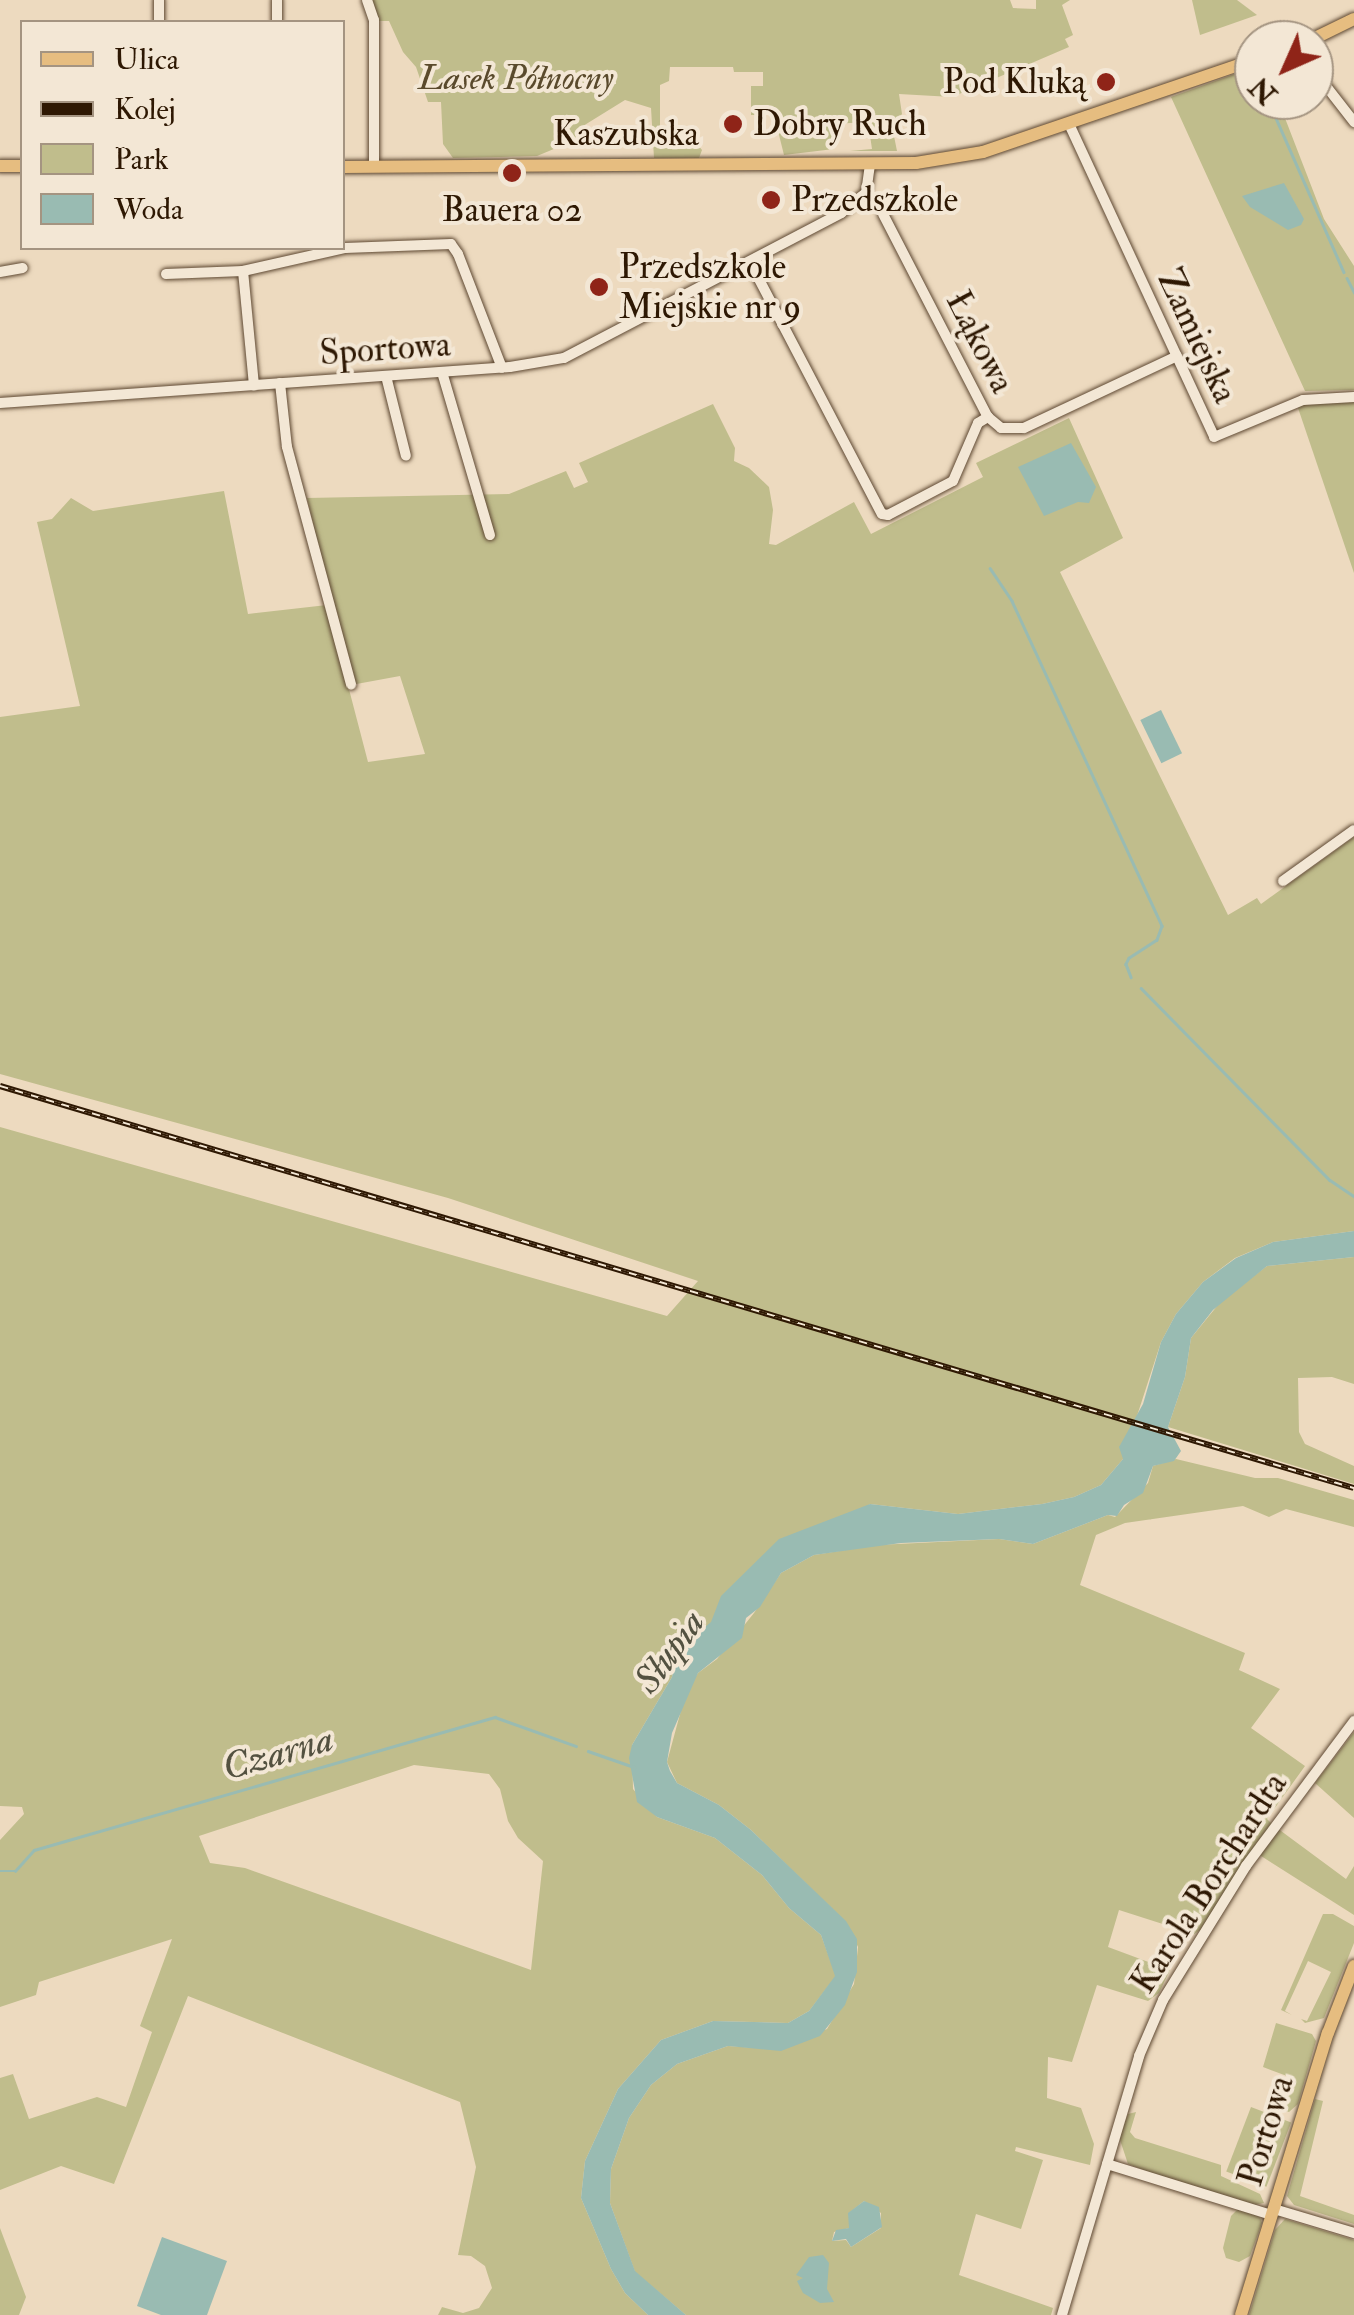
<!DOCTYPE html>
<html>
<head>
<meta charset="utf-8">
<style>
	body { margin:0 }
	#map { position:relative; width:1354px; height:2315px; overflow:hidden; background:#eddabf; font-family:"IM FELL Double Pica",serif }
	div>[style] { position:absolute }
	[style*='--x'] { left:calc(var(--x)*1px); top:calc(var(--y)*1px); width:calc(var(--w)*1px); rotate:calc(var(--a)*1deg) }
	.green>* { inset:0; background:#c0bd8c; transform-origin:0 0 }
	.water>* { inset:0; background:#99bbb2; transform-origin:0 0 }
	.stream>* { height:2.5px; margin:-1.25px; padding:0 1.25px; transform-origin:1.25px; border-radius:1.25px; background:#99bbb2 }
	.roads { filter:drop-shadow(0 0 2px #5e4832) drop-shadow(0 0 2px #5e4832) }
	.minor>* { height:10px; margin:-5px; padding:0 5px; transform-origin:5px; border-radius:5px; background:#f3e7d5 }
	.major>* { height:12px; margin:-6px; padding:0 6px; transform-origin:6px; border-radius:6px; background:#e6bd80 }
	.rail>* { height:6px; margin-top:-3px; transform-origin:0; background:repeating-linear-gradient(90deg,#f3e7d5 0 8px,#2e1803 0 16px); box-sizing:border-box; border-block:2px solid #2e1803 }
	.dots>* { width:28px; height:28px; translate:-50% -50%; box-sizing:border-box; border:5px solid #f3e7d5; border-radius:50% }
	span { translate:-50% -50%; white-space:nowrap; text-align:center; line-height:1.15; -webkit-text-stroke:8px #f3e7d5; paint-order:stroke }
	.park-label { font-size:35px; color:#5a4a2c; font-style:italic }
	.poi-label { font-size:35px; color:#2e1803 }
	.right { translate:-100% -50%; text-align:right }
	.left { translate:0 -50%; text-align:left }
	.street-label { font-size:35px; color:#2e1803 }
	.water-label { font-size:38px; color:#535140; font-style:italic }
	.legend { position:absolute; left:20px; top:20px; width:325px; height:230px; box-sizing:border-box; background:#f3e7d5; border:2px solid #a49481; margin:0; padding:12px 18px; list-style:none; font-size:30px; color:#2e1803 }
	.legend li { display:flex; align-items:center; gap:20px; height:50px }
	.legend b { width:50px; border:2px solid #a49481 }
	.north { position:absolute; left:1234px; top:20px; width:100px; height:100px; box-sizing:border-box; background:#f3e7d5; border:2px solid #a49481; border-radius:50%; rotate:225deg; font-size:28px; font-weight:700; line-height:40px; text-align:center; color:#2e1803 }
	.north::after { content:''; display:block; margin:auto; width:35px; height:45px; background:#8f2418; clip-path:polygon(50% 0,100% 100%,50% 72%,0 100%) }
</style>
</head>
<body>
<div id="map">
	<div class="green">
		<i style="clip-path:polygon(372px 0,1010px 0,1013px 8px,1036px 9px,1036px 0,1070px 0,1062px 5px,1073px 35px,1065px 39px,1069px 47px,952px 97px,899px 94px,902px 114px,892px 126px,897px 151px,850px 151px,872px 149px,868px 122px,833px 124px,834px 149px,784px 155px,774px 115px,751px 115px,751px 86px,763px 86px,763px 72px,734px 72px,733px 67px,670px 67px,669px 81px,660px 85px,660px 142px,698px 145px,702px 150px,699px 158px,654px 158px,651px 108px,625px 100px,583px 126px,573px 141px,537px 156px,453px 158px,443px 144px,441px 102px,428px 102px,416px 67px,403px 52px,389px 21px,379px 21px)"></i>
		<i style="clip-path:polygon(1192px 0,1237px 0,1257px 15px,1200px 35px)"></i>
		<i style="clip-path:polygon(1254px 67px,1254px 100px,1278px 100px,1324px 219px,1354px 266px,1354px 390px,1305px 391px,1171px 97px)"></i>
		<i style="clip-path:polygon(1354px 401px,1354px 573px,1297px 405px)"></i>
		<i style="clip-path:polygon(evenodd,713px 404px,735px 448px,734px 461px,749px 468px,769px 487px,773px 510px,769px 544px,776px 545px,854px 502px,871px 534px,983px 477px,976px 463px,1069px 418px,1123px 538px,1060px 572px,1228px 915px,1257px 898px,1261px 904px,1354px 837px,1354px 1231px,1273px 1242px,1235px 1258px,1203px 1282px,1176px 1314px,1161px 1342px,1123px 1459px,1101px 1485px,1074px 1497px,1042px 1504px,958px 1514px,870px 1504px,678px 1650px,672px 1677px,632px 1745px,633px 1789px,657px 1817px,715px 1838px,762px 1875px,789px 1908px,821px 1935px,836px 1976px,809px 2011px,788px 2023px,713px 2021px,661px 2040px,618px 2089px,585px 2161px,581px 2198px,611px 2269px,625px 2293px,648px 2315px,438px 2315px,442px 2307px,463px 2313px,479px 2308px,492px 2288px,485px 2266px,471px 2256px,458px 2255px,476px 2167px,460px 2102px,188px 1996px,114px 2184px,61px 2166px,0 2190px,0 2078px,13px 2074px,29px 2119px,97px 2097px,126px 2107px,152px 2032px,140px 2026px,172px 1939px,39px 1982px,36px 1995px,0 2007px,0 1840px,24px 1814px,22px 1807px,0 1806px,0 1127px,667px 1316px,698px 1281px,448px 1198px,0 1074px,0 717px,80px 706px,37px 522px,52px 519px,71px 498px,93px 511px,224px 491px,248px 614px,327px 605px,368px 762px,425px 754px,400px 676px,351px 685px,307px 498px,509px 494px,566px 471px,574px 488px,588px 482px,579px 463px,713px 404px,414px 1765px,489px 1774px,500px 1789px,508px 1821px,518px 1838px,543px 1861px,531px 1970px,245px 1868px,210px 1863px,199px 1836px,414px 1765px)"></i>
		<i style="clip-path:polygon(1354px 1257px,1354px 1384px,1332px 1377px,1298px 1378px,1299px 1432px,1305px 1444px,1354px 1466px,1354px 1484px,1168px 1427px,1185px 1377px,1191px 1338px,1222px 1300px,1267px 1266px)"></i>
		<i style="clip-path:polygon(evenodd,1176px 1459px,1255px 1478px,1278px 1478px,1354px 1500px,1354px 1527px,1286px 1509px,1269px 1517px,1243px 1506px,1125px 1523px,1096px 1535px,1080px 1585px,1245px 1653px,1239px 1670px,1280px 1689px,1251px 1728px,1305px 1766px,1267px 1819px,1273px 1825px,1205px 1927px,1194px 1934px,1119px 1910px,1108px 1947px,1170px 1970px,1159px 1993px,1148px 2001px,1097px 1985px,1072px 2062px,1048px 2057px,1047px 2098px,1081px 2108px,1094px 2144px,1090px 2165px,1016px 2147px,1015px 2151px,1043px 2160px,1021px 2229px,976px 2214px,959px 2275px,1053px 2308px,1051px 2315px,686px 2315px,635px 2272px,610px 2203px,611px 2169px,629px 2118px,651px 2085px,677px 2064px,728px 2046px,772px 2049px,827px 2029px,854px 1984px,858px 1947px,846px 1922px,751px 1830px,719px 1805px,677px 1783px,667px 1762px,686px 1692px,698px 1673px,717px 1659px,754px 1613px,781px 1573px,814px 1555px,877px 1545px,999px 1539px,1033px 1544px,1108px 1515px,1115px 1517px,1148px 1483px,1153px 1466px,1176px 1459px,864px 2201px,881px 2213px,881px 2228px,851px 2247px,846px 2240px,832px 2241px,834px 2232px,849px 2228px,849px 2213px,864px 2201px)"></i>
		<i style="clip-path:polygon(1354px 1732px,1354px 1818px,1315px 1783px)"></i>
		<i style="clip-path:polygon(1277px 1828px,1346px 1879px,1354px 1866px,1354px 1915px,1258px 1854px)"></i>
		<i style="clip-path:polygon(1323px 1914px,1333px 1914px,1354px 1926px,1354px 1943px,1324px 2018px,1305px 2023px,1301px 2019px,1307px 2021px,1331px 1972px,1308px 1961px,1285px 2011px,1292px 2015px,1281px 2010px)"></i>
		<i style="clip-path:polygon(1276px 2023px,1312px 2034px,1316px 2041px,1298px 2104px,1289px 2112px,1276px 2109px,1287px 2076px,1263px 2067px)"></i>
		<i style="clip-path:polygon(1315px 2099px,1323px 2101px,1300px 2196px,1354px 2215px,1354px 2224px,1294px 2205px,1287px 2196px)"></i>
		<i style="left:1251px;top:2107px;width:43px;height:69px;rotate:21deg"></i>
		<i style="clip-path:polygon(1136px 2112px,1130px 2132px,1135px 2138px,1221px 2165px,1221px 2176px,1260px 2194px,1264px 2203px,1254px 2205px,1177px 2183px,1128px 2164px,1119px 2137px,1128px 2114px)"></i>
		<i style="clip-path:polygon(1238px 2209px,1259px 2215px,1262px 2223px,1250px 2256px,1239px 2262px,1226px 2258px,1223px 2248px,1231px 2216px)"></i>
		<i style="clip-path:polygon(1285px 2219px,1354px 2240px,1354px 2315px,1249px 2315px,1275px 2230px)"></i>
		<i style="clip-path:polygon(0 2228px,26px 2297px,19px 2315px,0 2315px)"></i>
	</div>
	<div class="water">
		<i style="clip-path:polygon(1284px 183px,1304px 219px,1301px 225px,1288px 230px,1250px 207px,1242px 196px)"></i>
		<i style="clip-path:polygon(1071px 443px,1096px 487px,1089px 503px,1078px 502px,1044px 516px,1018px 467px)"></i>
		<i style="left:1161px;top:710px;width:48px;height:23px;rotate:64deg"></i>
		<i style="clip-path:polygon(1354px 1231px,1354px 1257px,1267px 1266px,1213px 1310px,1191px 1338px,1185px 1377px,1168px 1427px,1181px 1451px,1174px 1461px,1153px 1466px,1143px 1493px,1124px 1505px,1117px 1516px,1108px 1515px,1033px 1544px,999px 1539px,901px 1543px,814px 1555px,781px 1573px,760px 1607px,746px 1618px,742px 1638px,698px 1673px,672px 1733px,667px 1762px,670px 1771px,677px 1783px,719px 1805px,751px 1830px,846px 1921px,857px 1939px,857px 1972px,845px 2005px,820px 2036px,781px 2051px,728px 2046px,677px 2064px,651px 2085px,629px 2118px,611px 2169px,610px 2203px,635px 2271px,686px 2315px,648px 2315px,625px 2293px,611px 2269px,581px 2198px,585px 2161px,618px 2089px,661px 2040px,713px 2021px,788px 2023px,809px 2011px,835px 1976px,821px 1935px,789px 1908px,762px 1875px,715px 1838px,657px 1817px,637px 1802px,629px 1758px,632px 1745px,672px 1677px,678px 1650px,711px 1622px,721px 1596px,779px 1539px,870px 1504px,958px 1514px,1042px 1504px,1074px 1497px,1101px 1485px,1123px 1459px,1119px 1447px,1143px 1404px,1161px 1342px,1176px 1314px,1203px 1282px,1236px 1258px,1273px 1242px)"></i>
		<i style="clip-path:polygon(864px 2201px,879px 2207px,882px 2227px,851px 2247px,846px 2239px,832px 2241px,836px 2230px,849px 2228px,848px 2213px)"></i>
		<i style="clip-path:polygon(162px 2237px,227px 2261px,207px 2315px,161px 2315px,137px 2306px)"></i>
		<i style="clip-path:polygon(823px 2255px,829px 2263px,827px 2289px,834px 2302px,820px 2303px,803px 2293px,797px 2281px,803px 2278px,796px 2275px,809px 2257px)"></i>
	</div>
	<div class="stream">
		<i style="--x:1268;--y:100;--w:188;--a:66.2"></i>
		<i style="--x:1347;--y:278;--w:16;--a:63"></i>
		<i style="--x:990;--y:568;--w:40;--a:56"></i>
		<i style="--x:1012;--y:601;--w:358;--a:65.2"></i>
		<i style="--x:1162;--y:926;--w:15;--a:110"></i>
		<i style="--x:1157;--y:940;--w:33;--a:147"></i>
		<i style="--x:1129;--y:958;--w:7;--a:117"></i>
		<i style="--x:1126;--y:964;--w:14;--a:69"></i>
		<i style="--x:1141;--y:988;--w:269;--a:45.5"></i>
		<i style="--x:1330;--y:1180;--w:29;--a:34"></i>
		<i style="--x:588;--y:1751;--w:49;--a:19.2"></i>
		<i style="--x:0;--y:1871;--w:15;--a:0"></i>
		<i style="--x:15;--y:1871;--w:28;--a:-48"></i>
		<i style="--x:34;--y:1850;--w:480;--a:-16.1"></i>
		<i style="--x:495;--y:1717;--w:86;--a:19.7"></i>
	</div>
	<div class="roads">
		<div class="minor">
			<i style="--x:367;--y:0;--w:21;--a:71"></i>
			<i style="--x:374;--y:20;--w:146;--a:90"></i>
			<i style="--x:159;--y:22;--w:22;--a:-90"></i>
			<i style="--x:277;--y:22;--w:22;--a:-90"></i>
			<i style="--x:1326;--y:86;--w:46;--a:52.1"></i>
			<i style="--x:1069;--y:124;--w:345;--a:65.1"></i>
			<i style="--x:1214;--y:437;--w:96;--a:-22.6"></i>
			<i style="--x:1303;--y:400;--w:51;--a:-3.4"></i>
			<i style="--x:883;--y:214;--w:229;--a:62.7"></i>
			<i style="--x:988;--y:417;--w:17;--a:40"></i>
			<i style="--x:1001;--y:428;--w:23;--a:0"></i>
			<i style="--x:1024;--y:428;--w:169;--a:-25.2"></i>
			<i style="--x:750;--y:262;--w:284;--a:62.4"></i>
			<i style="--x:882;--y:514;--w:6;--a:9"></i>
			<i style="--x:888;--y:515;--w:73;--a:-27.6"></i>
			<i style="--x:953;--y:481;--w:63;--a:-66.7"></i>
			<i style="--x:978;--y:423;--w:12;--a:-31"></i>
			<i style="--x:243;--y:271;--w:115;--a:84.5"></i>
			<i style="--x:0;--y:272;--w:23;--a:-10"></i>
			<i style="--x:166;--y:274;--w:77;--a:-2.2"></i>
			<i style="--x:243;--y:271;--w:105;--a:-12.7"></i>
			<i style="--x:345;--y:248;--w:106;--a:-2.2"></i>
			<i style="--x:451;--y:244;--w:12;--a:55"></i>
			<i style="--x:458;--y:254;--w:122;--a:68.9"></i>
			<i style="--x:442;--y:372;--w:170;--a:73.6"></i>
			<i style="--x:386;--y:376;--w:82;--a:76"></i>
			<i style="--x:280;--y:383;--w:64;--a:83.8"></i>
			<i style="--x:287;--y:447;--w:246;--a:74.9"></i>
			<i style="--x:0;--y:403;--w:511;--a:-4.04"></i>
			<i style="--x:510;--y:367;--w:55;--a:-9.5"></i>
			<i style="--x:564;--y:358;--w:313;--a:-27.6"></i>
			<i style="--x:841;--y:213;--w:32;--a:-39"></i>
			<i style="--x:866;--y:193;--w:28;--a:-82"></i>
			<i style="--x:1283;--y:881;--w:87;--a:-35.7"></i>
			<i style="--x:1107;--y:2164;--w:173;--a:17.2"></i>
			<i style="--x:1274;--y:2209;--w:84;--a:16.7"></i>
			<i style="--x:1062;--y:2315;--w:270;--a:-73.4"></i>
			<i style="--x:1139;--y:2056;--w:61;--a:-66.8"></i>
			<i style="--x:1163;--y:2000;--w:158;--a:-58.2"></i>
			<i style="--x:1246;--y:1866;--w:181;--a:-53.3"></i>
		</div>
		<div class="major">
			<i style="--x:1311;--y:40;--w:48;--a:-26"></i>
			<i style="--x:0;--y:166;--w:22;--a:0"></i>
			<i style="--x:342;--y:167;--w:574;--a:-0.4"></i>
			<i style="--x:916;--y:163;--w:68;--a:-9.3"></i>
			<i style="--x:983;--y:152;--w:286;--a:-18.8"></i>
			<i style="--x:1241;--y:2315;--w:295;--a:-72.9"></i>
			<i style="--x:1328;--y:2033;--w:72;--a:-68.8"></i>
		</div>
	</div>
	<div class="rail">
		<i style="--x:0;--y:1086;--w:1412;--a:16.54"></i>
	</div>
	<div class="dots">
		<i style="left:1106px;top:82px;background:#8f2418"></i>
		<i style="left:733px;top:124px;background:#8f2418"></i>
		<i style="left:512px;top:173px;background:#8f2418"></i>
		<i style="left:771px;top:200px;background:#8f2418"></i>
		<i style="left:599px;top:287px;background:#8f2418"></i>
	</div>
	<div class="park-label">
		<span style="left:516px;top:78px">Lasek Północny</span>
	</div>
	<div class="poi-label">
		<span class="right" style="left:1086px;top:82px">Pod Kluką</span>
		<span class="left" style="left:753px;top:124px">Dobry Ruch</span>
		<span class="left" style="left:791px;top:200px">Przedszkole</span>
		<span style="left:512px;top:210px">Bauera 02</span>
		<span class="left" style="left:619px;top:287px">Przedszkole<br>Miejskie nr 9</span>
	</div>
	<div class="street-label">
		<span style="left:626px;top:134px">Kaszubska</span>
		<span style="left:1197px;top:336px;rotate:65deg">Zamiejska</span>
		<span style="left:980px;top:342px;rotate:63deg">Łąkowa</span>
		<span style="left:385px;top:349px;rotate:-4deg">Sportowa</span>
		<span style="left:1209px;top:1883px;rotate:-57deg">Karola Borchardta</span>
		<span style="left:1266px;top:2131px;rotate:-73deg">Portowa</span>
	</div>
	<div class="water-label">
		<span style="left:670px;top:1652px;rotate:-54deg">Słupia</span>
		<span style="left:278px;top:1754px;rotate:-16deg">Czarna</span>
	</div>
	<ul class="legend">
	<li><b style="height:12px;background:#e6bd80"></b>Ulica</li>
	<li><b style="height:12px;background:#2e1803"></b>Kolej</li>
	<li><b style="height:28px;background:#c0bd8c"></b>Park</li>
	<li><b style="height:28px;background:#99bbb2"></b>Woda</li>
	</ul>
	<div class="north">N</div>
</div>
</body>
</html>
